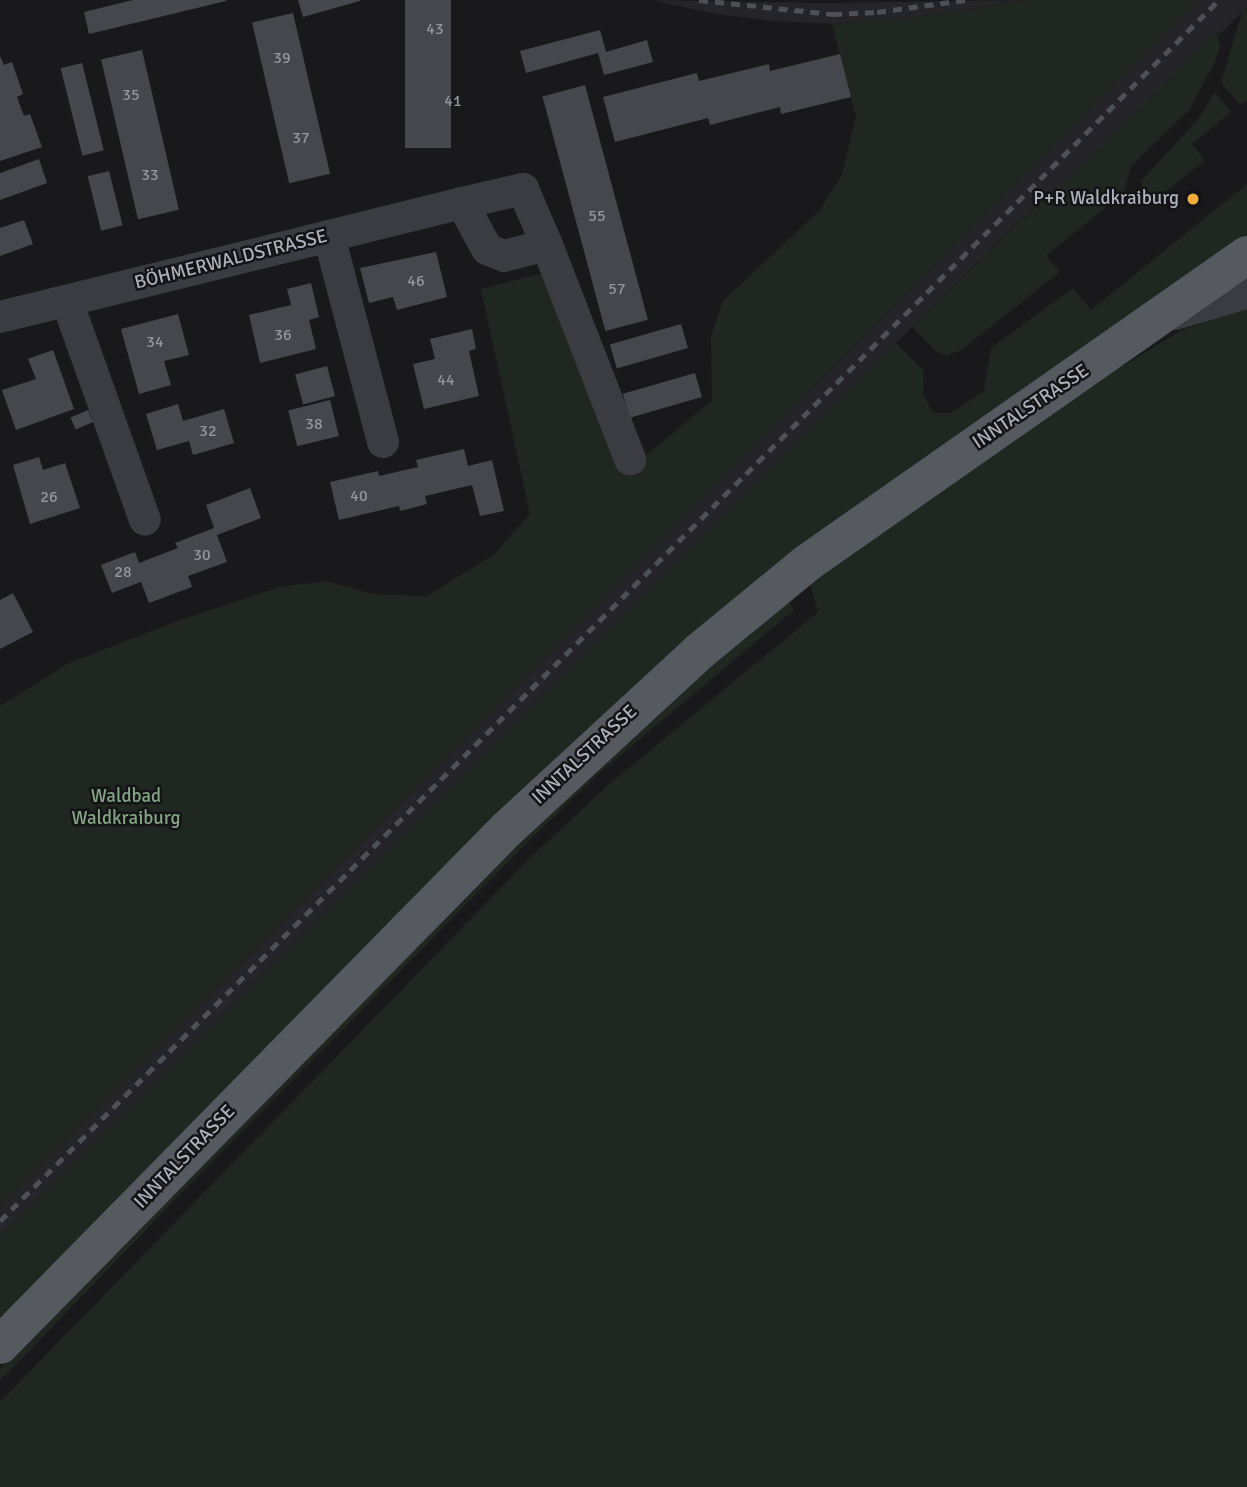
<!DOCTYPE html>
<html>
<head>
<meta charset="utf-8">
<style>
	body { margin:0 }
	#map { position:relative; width:1247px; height:1487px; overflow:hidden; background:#19191c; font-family:Signika,sans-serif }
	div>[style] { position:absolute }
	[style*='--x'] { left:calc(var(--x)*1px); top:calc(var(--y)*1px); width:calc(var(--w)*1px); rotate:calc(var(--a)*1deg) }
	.built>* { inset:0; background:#252529 }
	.green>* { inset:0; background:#1f2720 }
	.building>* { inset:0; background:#46474c; transform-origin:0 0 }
	.minor>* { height:32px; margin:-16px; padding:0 16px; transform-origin:16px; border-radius:16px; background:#3a3c41 }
	.major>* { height:38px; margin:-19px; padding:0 19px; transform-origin:19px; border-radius:19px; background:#56595f }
	.rail>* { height:5px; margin-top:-2.5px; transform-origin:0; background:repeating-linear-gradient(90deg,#4d5055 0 9px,transparent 0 16px) }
	.dots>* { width:19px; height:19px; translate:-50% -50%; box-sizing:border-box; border:4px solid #141417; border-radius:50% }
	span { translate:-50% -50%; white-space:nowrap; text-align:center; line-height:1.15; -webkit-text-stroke:5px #141417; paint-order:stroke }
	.number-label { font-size:16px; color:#92969f }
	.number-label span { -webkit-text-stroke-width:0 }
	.poi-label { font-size:19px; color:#acb1bb }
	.right { translate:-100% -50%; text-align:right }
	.street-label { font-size:19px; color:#acb1bb }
	.park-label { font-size:19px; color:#84a584 }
</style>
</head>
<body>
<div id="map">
	<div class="built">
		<i style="clip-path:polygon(651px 0,828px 3px,1022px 0,942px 14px,832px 24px,772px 21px,711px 13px)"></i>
		<i style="clip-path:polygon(1198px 0,1247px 0,1247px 7px,1220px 34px,1217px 32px,1048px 200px,1044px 197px,912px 327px,0 1237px,0 1206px)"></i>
	</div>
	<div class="green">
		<i style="clip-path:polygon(1022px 0,1198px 0,0 1206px,0 706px,67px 664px,177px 621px,280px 587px,326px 581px,374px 594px,427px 596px,493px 555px,530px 514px,481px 289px,550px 271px,640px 460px,712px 400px,711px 336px,723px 301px,820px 210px,842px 174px,856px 117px,832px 24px,942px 14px)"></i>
		<i style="clip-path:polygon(1247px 7px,1247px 100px,1240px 105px,1221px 83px,1242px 12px)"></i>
		<i style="clip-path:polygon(1217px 31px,1220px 46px,1215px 62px,1189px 110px,1131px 166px,1124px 192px,1046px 256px,1060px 272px,961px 350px,946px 356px,936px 351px,912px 327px,1045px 197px,1048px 200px)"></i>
		<i style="clip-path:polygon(1215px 92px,1231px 112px,1192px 144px,1205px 160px,1149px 205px,1142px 195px,1142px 180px,1198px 119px)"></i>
		<i style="clip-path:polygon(1247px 184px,1247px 237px,836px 522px,0 1322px,0 1237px,896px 343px,924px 371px,923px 394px,933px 413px,951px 413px,984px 391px,991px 348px,1073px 288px,1091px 310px)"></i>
		<i style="clip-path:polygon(1247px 308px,1247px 1487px,0 1487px,0 1402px,530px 858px,607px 786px,818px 612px,809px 582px,1108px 375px,1182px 330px)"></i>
		<i style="clip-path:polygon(787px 598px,794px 610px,597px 775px,520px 850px,198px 1176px,0 1381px,0 1369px,515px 844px)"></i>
	</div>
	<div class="building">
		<i style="clip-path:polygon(133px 0,226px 0,226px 1px,89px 34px,84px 12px)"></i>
		<i style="clip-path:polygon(298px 0,360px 0,360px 1px,303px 17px)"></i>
		<i style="left:405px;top:0;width:46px;height:148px"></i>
		<i style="left:293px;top:13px;width:165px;height:42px;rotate:77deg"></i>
		<i style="clip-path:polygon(600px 30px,606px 52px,647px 40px,653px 62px,604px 75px,598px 53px,526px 73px,520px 51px)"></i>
		<i style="left:142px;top:50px;width:164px;height:42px;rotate:77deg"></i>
		<i style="clip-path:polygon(840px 54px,851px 97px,781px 114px,780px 107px,710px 125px,708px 118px,615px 142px,603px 97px,697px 73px,699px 81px,769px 64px,770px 71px)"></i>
		<i style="clip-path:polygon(0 56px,4px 65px,12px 62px,23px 94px,17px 97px,24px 116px,30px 114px,42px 147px,0 161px)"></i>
		<i style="left:82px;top:63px;width:90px;height:22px;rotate:76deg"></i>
		<i style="left:585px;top:85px;width:243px;height:44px;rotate:75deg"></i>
		<i style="clip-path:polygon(39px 159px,47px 183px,0 200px,0 173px)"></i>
		<i style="left:109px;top:171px;width:56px;height:22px;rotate:76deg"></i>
		<i style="clip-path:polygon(24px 220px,33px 244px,0 256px,0 228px)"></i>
		<i style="clip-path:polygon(436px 252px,447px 297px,397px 310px,393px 297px,369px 303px,360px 268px)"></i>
		<i style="clip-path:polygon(311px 283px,319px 317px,309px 320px,316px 349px,260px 363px,249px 315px,291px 305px,287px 289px)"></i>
		<i style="clip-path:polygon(178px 314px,189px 355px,164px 361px,171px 385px,139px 394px,121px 329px)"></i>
		<i style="left:681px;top:324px;width:25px;height:74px;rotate:74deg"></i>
		<i style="clip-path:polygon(472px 329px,476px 349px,469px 351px,479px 396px,424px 409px,413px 364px,435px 359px,430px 339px)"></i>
		<i style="clip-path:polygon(53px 350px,74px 409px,16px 430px,2px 390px,36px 379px,28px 359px)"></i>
		<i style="left:327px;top:366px;width:31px;height:33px;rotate:75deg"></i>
		<i style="left:695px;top:373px;width:25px;height:75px;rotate:74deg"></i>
		<i style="left:330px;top:400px;width:37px;height:43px;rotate:76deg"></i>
		<i style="clip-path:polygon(178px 404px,183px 421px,224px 409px,234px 443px,193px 455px,189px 441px,157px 450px,146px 414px)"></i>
		<i style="left:88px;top:410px;width:13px;height:19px;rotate:67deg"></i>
		<i style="clip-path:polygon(464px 449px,468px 466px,492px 460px,504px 511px,480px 516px,472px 485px,425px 496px,427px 504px,400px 511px,399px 506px,339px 520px,330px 482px,378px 471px,379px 476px,418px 467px,416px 460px)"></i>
		<i style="clip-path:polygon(39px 457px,43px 470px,65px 463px,80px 508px,30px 524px,13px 465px)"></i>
		<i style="clip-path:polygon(250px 488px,261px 518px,217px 535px,227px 562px,188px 576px,192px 587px,149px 603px,141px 582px,112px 593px,101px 565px,135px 552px,139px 563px,178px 548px,175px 543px,214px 528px,206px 505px)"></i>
		<i style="clip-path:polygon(13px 593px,33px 632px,0 649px,0 600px)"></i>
	</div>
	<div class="minor">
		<i style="--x:329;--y:236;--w:213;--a:75.3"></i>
		<i style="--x:547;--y:245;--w:230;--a:68.8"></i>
		<i style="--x:67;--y:301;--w:232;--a:70.4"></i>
		<i style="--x:1175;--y:314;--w:75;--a:-16.3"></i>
		<i style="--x:0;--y:317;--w:339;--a:-13.8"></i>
		<i style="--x:329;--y:236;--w:137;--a:-13.9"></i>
		<i style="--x:462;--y:203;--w:63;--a:-12.9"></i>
		<i style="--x:523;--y:189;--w:61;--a:66.8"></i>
		<i style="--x:547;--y:245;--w:44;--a:165.7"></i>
		<i style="--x:504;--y:256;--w:18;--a:-158"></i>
		<i style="--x:487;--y:249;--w:52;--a:-118.5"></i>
	</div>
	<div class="major">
		<i style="--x:0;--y:1345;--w:722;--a:-45.51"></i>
		<i style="--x:506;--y:830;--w:264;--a:-42.7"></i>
		<i style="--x:700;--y:651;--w:139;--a:-39.4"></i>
		<i style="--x:807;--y:563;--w:537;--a:-34.99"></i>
	</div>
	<div class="rail">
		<i style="--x:699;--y:0;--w:135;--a:6"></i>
		<i style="--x:833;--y:14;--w:44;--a:-2.6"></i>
		<i style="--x:877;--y:12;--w:89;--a:-7.8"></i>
		<i style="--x:0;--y:1221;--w:1725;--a:-45.05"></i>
	</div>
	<div class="dots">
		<i style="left:1193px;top:199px;background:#efad3d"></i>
	</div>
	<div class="number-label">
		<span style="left:435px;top:29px">43</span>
		<span style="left:282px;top:58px">39</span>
		<span style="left:131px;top:95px">35</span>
		<span style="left:453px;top:101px">41</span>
		<span style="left:301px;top:138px">37</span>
		<span style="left:150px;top:175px">33</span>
		<span style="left:597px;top:216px">55</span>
		<span style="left:416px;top:281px">46</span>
		<span style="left:617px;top:289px">57</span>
		<span style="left:283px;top:335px">36</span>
		<span style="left:155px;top:342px">34</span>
		<span style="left:446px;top:380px">44</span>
		<span style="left:314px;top:424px">38</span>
		<span style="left:208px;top:431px">32</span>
		<span style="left:359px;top:496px">40</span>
		<span style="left:49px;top:497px">26</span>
		<span style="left:202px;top:555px">30</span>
		<span style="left:123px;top:572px">28</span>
	</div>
	<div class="poi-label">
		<span class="right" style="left:1179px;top:199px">P+R Waldkraiburg</span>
	</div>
	<div class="street-label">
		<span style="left:231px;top:260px;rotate:-14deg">BÖHMERWALDSTRASSE</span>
		<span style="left:1031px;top:407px;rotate:-34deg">INNTALSTRASSE</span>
		<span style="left:585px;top:755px;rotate:-43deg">INNTALSTRASSE</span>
		<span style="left:185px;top:1157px;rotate:-46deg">INNTALSTRASSE</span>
	</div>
	<div class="park-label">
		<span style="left:126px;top:808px">Waldbad<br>Waldkraiburg</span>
	</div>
</div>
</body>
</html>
